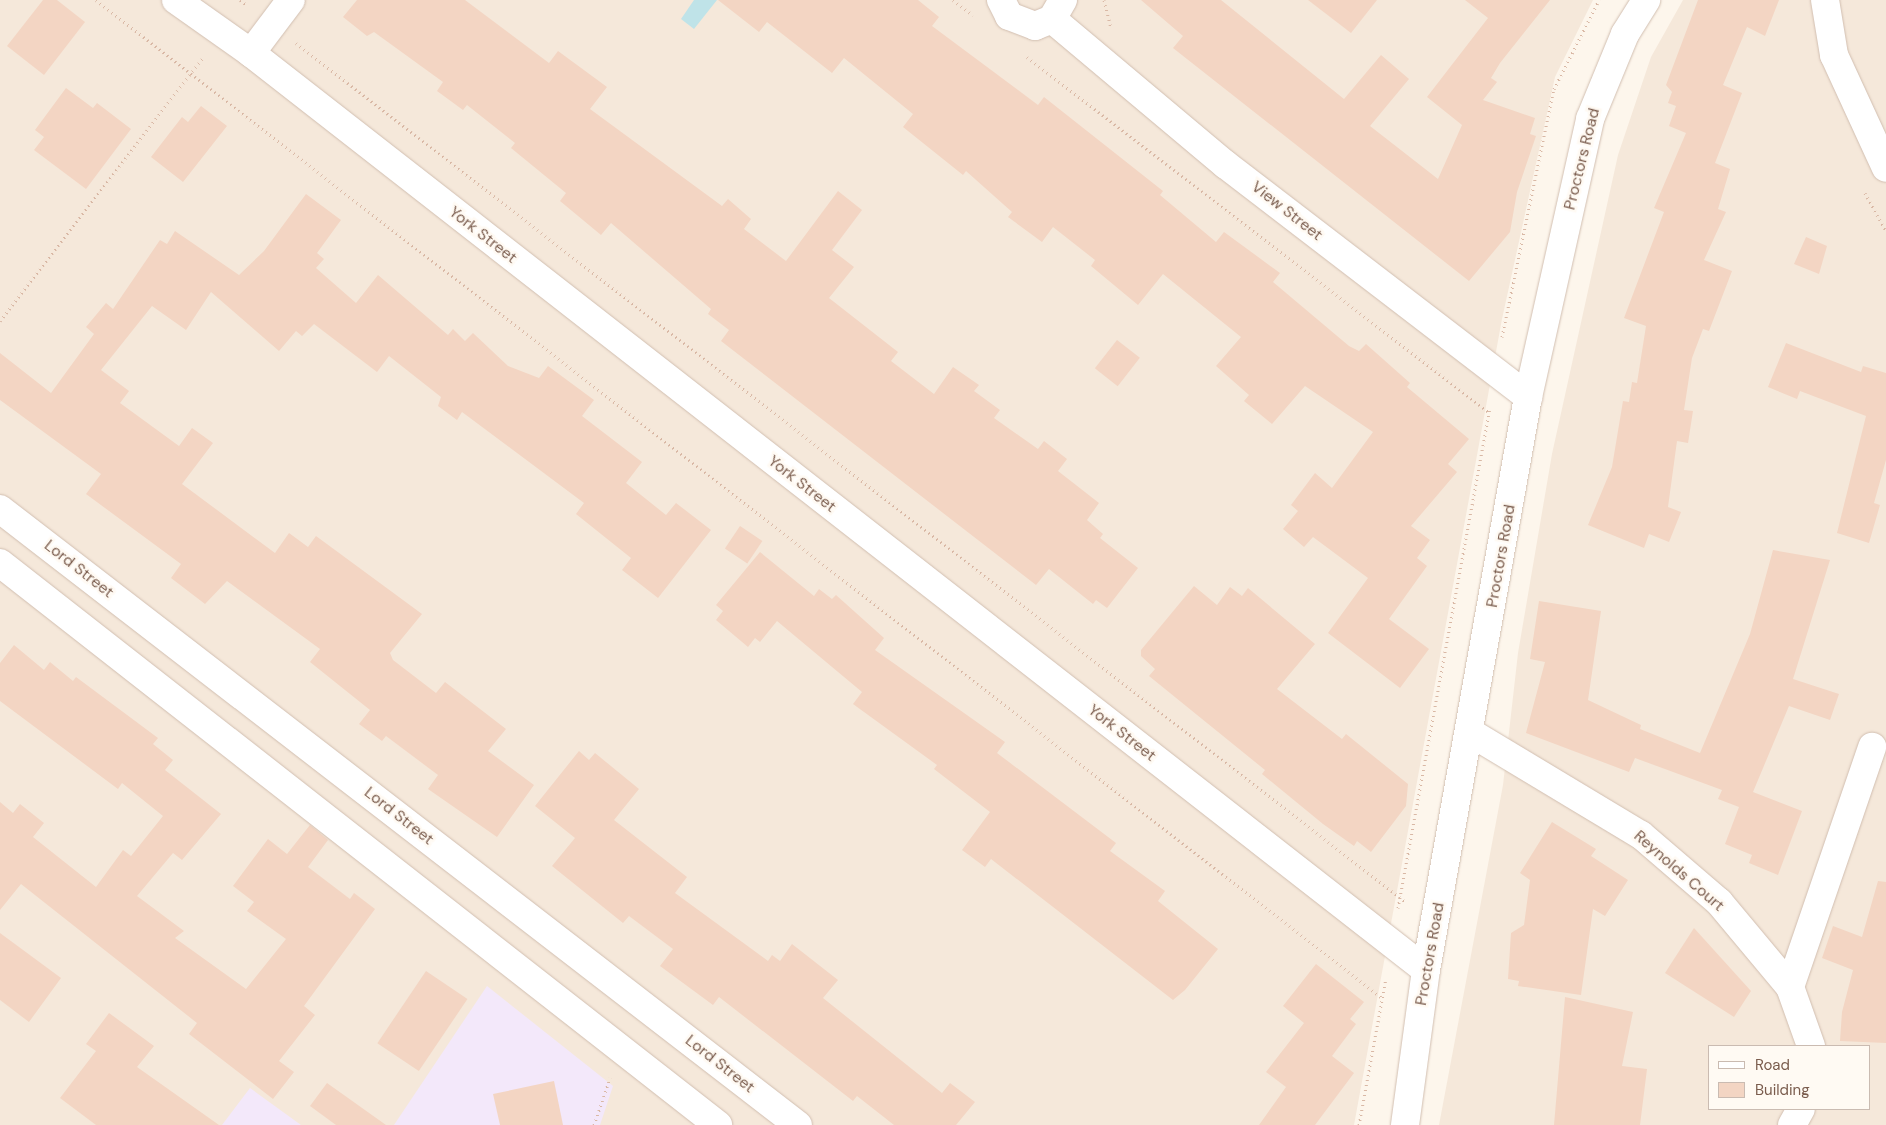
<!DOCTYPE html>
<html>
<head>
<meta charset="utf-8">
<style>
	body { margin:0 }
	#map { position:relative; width:1886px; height:1125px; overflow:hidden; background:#fdf6ec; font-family:"DM Sans",sans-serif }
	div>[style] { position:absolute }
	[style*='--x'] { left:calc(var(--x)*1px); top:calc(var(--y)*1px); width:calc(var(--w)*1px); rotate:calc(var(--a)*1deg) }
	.residential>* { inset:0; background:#f5e8da }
	.education>* { inset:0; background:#f3e8fa }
	.water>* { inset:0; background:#bfe3e8 }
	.building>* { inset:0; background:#f3d5c3; transform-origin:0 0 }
	.path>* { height:3px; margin-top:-1.5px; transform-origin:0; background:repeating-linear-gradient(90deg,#d9b8a5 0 1px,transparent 0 5px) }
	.roads { filter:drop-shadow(0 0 1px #d1beb0) drop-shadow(0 0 1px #d1beb0) }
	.minor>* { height:28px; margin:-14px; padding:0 14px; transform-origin:14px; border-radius:14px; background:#fff }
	span { translate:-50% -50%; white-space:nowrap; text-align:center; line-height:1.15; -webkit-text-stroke:5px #fffaf3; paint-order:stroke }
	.street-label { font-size:16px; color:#7a5c4d }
	.legend { position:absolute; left:1708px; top:1045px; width:162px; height:65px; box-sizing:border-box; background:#fffaf3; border:1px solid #cabbb1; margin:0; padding:6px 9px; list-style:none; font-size:15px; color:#7a5c4d }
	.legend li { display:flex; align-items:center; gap:10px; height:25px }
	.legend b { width:25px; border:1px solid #cabbb1 }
</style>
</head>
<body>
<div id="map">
	<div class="residential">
		<i style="clip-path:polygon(0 0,1593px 0,1555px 77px,1502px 319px,1354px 1125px,0 1125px)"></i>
		<i style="clip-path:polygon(evenodd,1683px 0,1886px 0,1886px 1125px,1439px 1125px,1503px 785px,1518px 653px,1552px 454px,1618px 155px,1651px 57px,1683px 0,1710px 1046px,1870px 1046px,1870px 1109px,1710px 1109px,1710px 1046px)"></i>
	</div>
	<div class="education">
		<i style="clip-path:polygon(487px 986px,613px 1086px,600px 1125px,394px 1125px)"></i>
		<i style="clip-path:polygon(250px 1088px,301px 1125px,222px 1125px)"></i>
	</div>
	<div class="water">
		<i style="clip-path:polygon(694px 0,717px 0,694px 29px,681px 19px)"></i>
	</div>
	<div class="building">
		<i style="clip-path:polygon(43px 0,57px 0,85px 22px,44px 75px,7px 46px)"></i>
		<i style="clip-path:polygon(357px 0,465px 0,549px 63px,558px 51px,607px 87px,590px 109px,722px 206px,728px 199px,751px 219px,744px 229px,786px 261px,838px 191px,862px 210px,832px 250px,854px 267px,829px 298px,898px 352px,891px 361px,934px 394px,953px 367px,979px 385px,974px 391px,1000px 410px,994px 418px,1038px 449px,1044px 441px,1067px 459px,1058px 471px,1099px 503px,1087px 520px,1103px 534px,1100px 538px,1138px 568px,1107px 608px,1096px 600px,1093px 604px,1049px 569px,1036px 585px,721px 341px,729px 330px,708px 314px,711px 309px,611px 223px,601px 235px,560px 201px,566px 193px,511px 148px,515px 143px,467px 105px,463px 110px,437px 91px,443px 82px,374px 32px,367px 36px,343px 17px)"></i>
		<i style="clip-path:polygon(718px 0,918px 0,939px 17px,932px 26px,1038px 105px,1044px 97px,1163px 191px,1160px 195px,1216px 242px,1224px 232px,1280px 273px,1273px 282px,1349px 346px,1359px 351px,1366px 344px,1410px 383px,1407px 387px,1469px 439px,1448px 464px,1457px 472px,1411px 526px,1430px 540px,1417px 558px,1427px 566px,1389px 619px,1429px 649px,1400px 688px,1328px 633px,1368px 578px,1313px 537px,1304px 547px,1283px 529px,1298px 511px,1291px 505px,1315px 473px,1332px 488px,1373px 432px,1305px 386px,1272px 424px,1244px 401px,1249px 395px,1216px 366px,1241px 337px,1163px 274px,1138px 305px,1091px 266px,1095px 260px,1053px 227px,1042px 242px,1008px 217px,1012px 212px,966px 171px,963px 175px,903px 127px,913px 114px,844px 58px,832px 73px,767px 22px,759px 32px)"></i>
		<i style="clip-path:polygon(1141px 0,1221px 0,1344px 99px,1381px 55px,1409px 79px,1370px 126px,1438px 179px,1462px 125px,1427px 97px,1488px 18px,1465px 0,1550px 0,1500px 63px,1491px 78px,1497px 82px,1483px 100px,1535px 118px,1530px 134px,1536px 136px,1517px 192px,1510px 232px,1469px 281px,1173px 48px,1183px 36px)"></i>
		<i style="clip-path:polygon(1308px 0,1377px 0,1351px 33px)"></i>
		<i style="clip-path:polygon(1698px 0,1779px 0,1765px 36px,1747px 27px,1723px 85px,1742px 93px,1715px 163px,1730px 169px,1718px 209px,1726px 212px,1704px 260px,1732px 271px,1709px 331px,1703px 329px,1692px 358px,1684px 410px,1693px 411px,1688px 443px,1677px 441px,1668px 507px,1681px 512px,1669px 542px,1649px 534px,1644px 548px,1588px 525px,1612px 467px,1623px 401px,1629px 402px,1632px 382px,1637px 383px,1646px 326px,1624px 318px,1664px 212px,1654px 208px,1686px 133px,1669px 126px,1676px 106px,1668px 103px,1672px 92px,1666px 85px)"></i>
		<i style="clip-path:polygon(66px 88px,93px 108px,97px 103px,131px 129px,86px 189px,34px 150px,44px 137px,35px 130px)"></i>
		<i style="clip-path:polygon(201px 106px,227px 126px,183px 182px,151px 157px,182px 117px,188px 122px)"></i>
		<i style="clip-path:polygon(306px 194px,341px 220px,317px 253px,324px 259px,316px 268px,356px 303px,378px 275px,448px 335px,453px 329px,465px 341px,473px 333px,508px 366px,539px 378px,548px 366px,594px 400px,582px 416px,642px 462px,626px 483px,666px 515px,676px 503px,711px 530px,658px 598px,622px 570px,631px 558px,576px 514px,584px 503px,462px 412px,457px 420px,438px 406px,441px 397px,389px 356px,377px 372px,314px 324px,302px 336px,296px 331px,279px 351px,211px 292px,186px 330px,152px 306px,101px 370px,129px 391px,120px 403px,179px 446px,192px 428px,213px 443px,182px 484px,275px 553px,289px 533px,308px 547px,316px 536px,422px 614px,390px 653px,393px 660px,436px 693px,445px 682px,506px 729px,488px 751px,534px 785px,497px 837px,428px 789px,438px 775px,386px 736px,382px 741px,359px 724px,370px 710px,310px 662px,320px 649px,227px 581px,205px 604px,171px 578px,181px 564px,86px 494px,101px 474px,0 400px,0 353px,51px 393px,94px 334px,86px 327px,106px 303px,113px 309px,160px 240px,167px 244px,175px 231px,239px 275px,264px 251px)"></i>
		<i style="clip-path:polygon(1806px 237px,1827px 246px,1819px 274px,1794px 264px)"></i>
		<i style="left:1117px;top:340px;width:29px;height:36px;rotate:38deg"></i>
		<i style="clip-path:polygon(1786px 343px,1861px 372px,1863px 366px,1886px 373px,1886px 460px,1874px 503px,1880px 505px,1869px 543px,1837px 533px,1866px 416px,1800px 391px,1797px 399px,1768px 387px)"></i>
		<i style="left:740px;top:526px;width:27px;height:27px;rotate:34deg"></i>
		<i style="clip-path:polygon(1773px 550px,1830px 560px,1793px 679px,1839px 694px,1830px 720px,1789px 706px,1753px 792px,1802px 811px,1778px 875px,1749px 863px,1752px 855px,1725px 844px,1739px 807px,1718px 799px,1722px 790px,1635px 758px,1629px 772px,1526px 733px,1545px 662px,1530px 659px,1539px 601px,1601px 611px,1588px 700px,1641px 725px,1640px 729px,1700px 753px,1750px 634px)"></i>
		<i style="clip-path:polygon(760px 552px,814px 596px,819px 589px,832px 599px,836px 595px,884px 638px,875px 650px,1005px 742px,997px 753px,1116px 843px,1110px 851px,1165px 891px,1158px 901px,1218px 949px,1185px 990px,1173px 1000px,991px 859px,985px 867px,962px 850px,990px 812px,934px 769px,937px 765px,853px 704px,862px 692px,777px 621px,760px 642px,755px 638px,748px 647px,716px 620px,723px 611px,716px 605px)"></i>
		<i style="clip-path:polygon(1194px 586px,1217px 605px,1230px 587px,1242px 596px,1248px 588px,1315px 644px,1277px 689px,1342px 739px,1346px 734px,1408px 784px,1406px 806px,1371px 852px,1357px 841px,1354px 846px,1323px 824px,1262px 774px,1265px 770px,1149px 676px,1155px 669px,1141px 656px,1141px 650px)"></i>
		<i style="clip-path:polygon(14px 645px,44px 670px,50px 662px,73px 681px,76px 677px,158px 738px,153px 744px,173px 760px,165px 770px,221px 814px,182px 860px,173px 853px,137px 896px,184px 931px,175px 938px,246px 989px,286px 939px,247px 911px,254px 902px,233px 886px,268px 839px,287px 854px,310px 825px,328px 840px,308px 867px,350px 899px,354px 893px,375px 909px,304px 1006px,315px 1015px,279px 1061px,294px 1072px,273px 1099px,189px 1034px,197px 1023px,21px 884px,0 910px,0 802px,13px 813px,20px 804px,44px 823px,33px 837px,96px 887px,123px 850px,131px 856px,163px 816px,122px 783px,118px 789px,0 701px,0 663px)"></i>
		<i style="clip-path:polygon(579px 751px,589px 760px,595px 753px,639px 789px,614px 820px,687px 877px,675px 893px,768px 961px,772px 955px,780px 961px,792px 944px,838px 980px,823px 998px,942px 1093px,950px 1083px,975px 1102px,956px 1125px,894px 1125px,857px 1096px,853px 1101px,719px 997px,713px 1005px,660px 966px,673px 949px,629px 916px,623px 923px,552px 866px,575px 838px,535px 806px)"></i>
		<i style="clip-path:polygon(1552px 822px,1596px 849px,1591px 856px,1628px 880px,1605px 916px,1593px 909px,1581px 995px,1518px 986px,1519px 981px,1508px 979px,1511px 933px,1524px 925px,1530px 880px,1520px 873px)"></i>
		<i style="clip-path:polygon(1878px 881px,1886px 882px,1886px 1043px,1840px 1041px,1842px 1012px,1853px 970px,1822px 958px,1833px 926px,1862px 937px)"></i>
		<i style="clip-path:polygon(1694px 928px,1751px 991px,1734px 1017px,1665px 973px)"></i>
		<i style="clip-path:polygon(0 933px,61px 978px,29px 1022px,0 1000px)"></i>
		<i style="clip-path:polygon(1316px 964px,1364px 1002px,1350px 1019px,1356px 1024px,1332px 1056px,1354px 1073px,1315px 1125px,1259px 1125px,1286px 1087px,1266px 1072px,1304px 1023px,1283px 1006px)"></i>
		<i style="left:426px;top:971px;width:50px;height:87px;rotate:34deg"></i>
		<i style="clip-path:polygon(1565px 997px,1633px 1012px,1622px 1066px,1647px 1069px,1640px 1125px,1554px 1125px)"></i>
		<i style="clip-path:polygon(109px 1013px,154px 1046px,137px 1067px,219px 1125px,96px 1125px,60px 1098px,96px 1051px,86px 1044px)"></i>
		<i style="clip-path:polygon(554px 1081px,563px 1125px,500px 1125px,493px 1094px)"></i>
		<i style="clip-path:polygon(327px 1083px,386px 1125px,336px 1125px,310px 1106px)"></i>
	</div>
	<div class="path">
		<i style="--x:96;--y:0;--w:1628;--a:37.81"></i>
		<i style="--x:240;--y:0;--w:9;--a:36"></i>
		<i style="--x:953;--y:0;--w:25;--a:37"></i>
		<i style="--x:1104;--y:0;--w:29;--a:76"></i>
		<i style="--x:296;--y:43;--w:1404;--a:37.74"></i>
		<i style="--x:1027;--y:57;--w:584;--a:37.56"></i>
		<i style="--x:1865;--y:193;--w:43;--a:61.1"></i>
		<i style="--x:0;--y:321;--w:334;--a:-52.4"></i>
		<i style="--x:1502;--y:337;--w:253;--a:-78.2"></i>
		<i style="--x:1554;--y:89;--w:100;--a:-63.2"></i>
		<i style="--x:1398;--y:908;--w:509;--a:-79.59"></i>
		<i style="--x:594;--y:1125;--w:50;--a:-71.2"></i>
		<i style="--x:1359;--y:1125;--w:149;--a:-79.6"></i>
	</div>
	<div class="roads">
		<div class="minor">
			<i style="--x:176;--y:0;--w:92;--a:35.2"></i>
			<i style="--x:251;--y:53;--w:1490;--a:37.97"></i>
			<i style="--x:1001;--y:0;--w:18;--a:63"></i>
			<i style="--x:1009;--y:16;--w:28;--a:21"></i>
			<i style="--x:1035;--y:26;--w:18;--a:-22"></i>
			<i style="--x:1052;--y:19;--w:22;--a:-60"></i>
			<i style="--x:1825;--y:0;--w:56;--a:80.7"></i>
			<i style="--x:1834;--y:55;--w:124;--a:65.3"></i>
			<i style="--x:1052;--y:19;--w:227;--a:40"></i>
			<i style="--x:1226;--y:165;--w:381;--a:37.5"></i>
			<i style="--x:251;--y:53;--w:66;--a:-53"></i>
			<i style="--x:0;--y:509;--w:1008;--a:37.67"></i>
			<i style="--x:0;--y:563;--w:912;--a:38.05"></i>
			<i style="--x:1471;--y:733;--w:198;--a:31"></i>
			<i style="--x:1641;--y:835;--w:103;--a:40.7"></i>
			<i style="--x:1719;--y:902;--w:111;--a:50.1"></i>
			<i style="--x:1790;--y:987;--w:63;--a:70.4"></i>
			<i style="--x:1790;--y:987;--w:254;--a:-71.1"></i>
			<i style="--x:1405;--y:1125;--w:156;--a:-82.3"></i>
			<i style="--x:1426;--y:970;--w:582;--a:-79.91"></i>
			<i style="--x:1528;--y:397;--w:285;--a:-77.4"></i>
			<i style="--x:1590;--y:119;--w:92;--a:-67.6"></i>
			<i style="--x:1625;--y:34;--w:40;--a:-58"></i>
			<i style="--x:1792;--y:1125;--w:18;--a:-61"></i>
		</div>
	</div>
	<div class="street-label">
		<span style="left:1582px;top:159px;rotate:-76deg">Proctors Road</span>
		<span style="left:1287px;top:211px;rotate:38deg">View Street</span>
		<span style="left:483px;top:235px;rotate:38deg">York Street</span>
		<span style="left:802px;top:484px;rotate:38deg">York Street</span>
		<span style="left:1501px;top:556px;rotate:-80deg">Proctors Road</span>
		<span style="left:79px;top:569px;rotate:38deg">Lord Street</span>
		<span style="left:1122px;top:733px;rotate:38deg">York Street</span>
		<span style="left:399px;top:816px;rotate:38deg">Lord Street</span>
		<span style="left:1679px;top:871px;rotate:41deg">Reynolds Court</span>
		<span style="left:1430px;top:954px;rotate:-80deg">Proctors Road</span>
		<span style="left:720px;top:1064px;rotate:38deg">Lord Street</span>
	</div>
	<ul class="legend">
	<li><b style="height:6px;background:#fff"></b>Road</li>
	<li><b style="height:14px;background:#f3d5c3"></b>Building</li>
	</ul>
</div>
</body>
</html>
